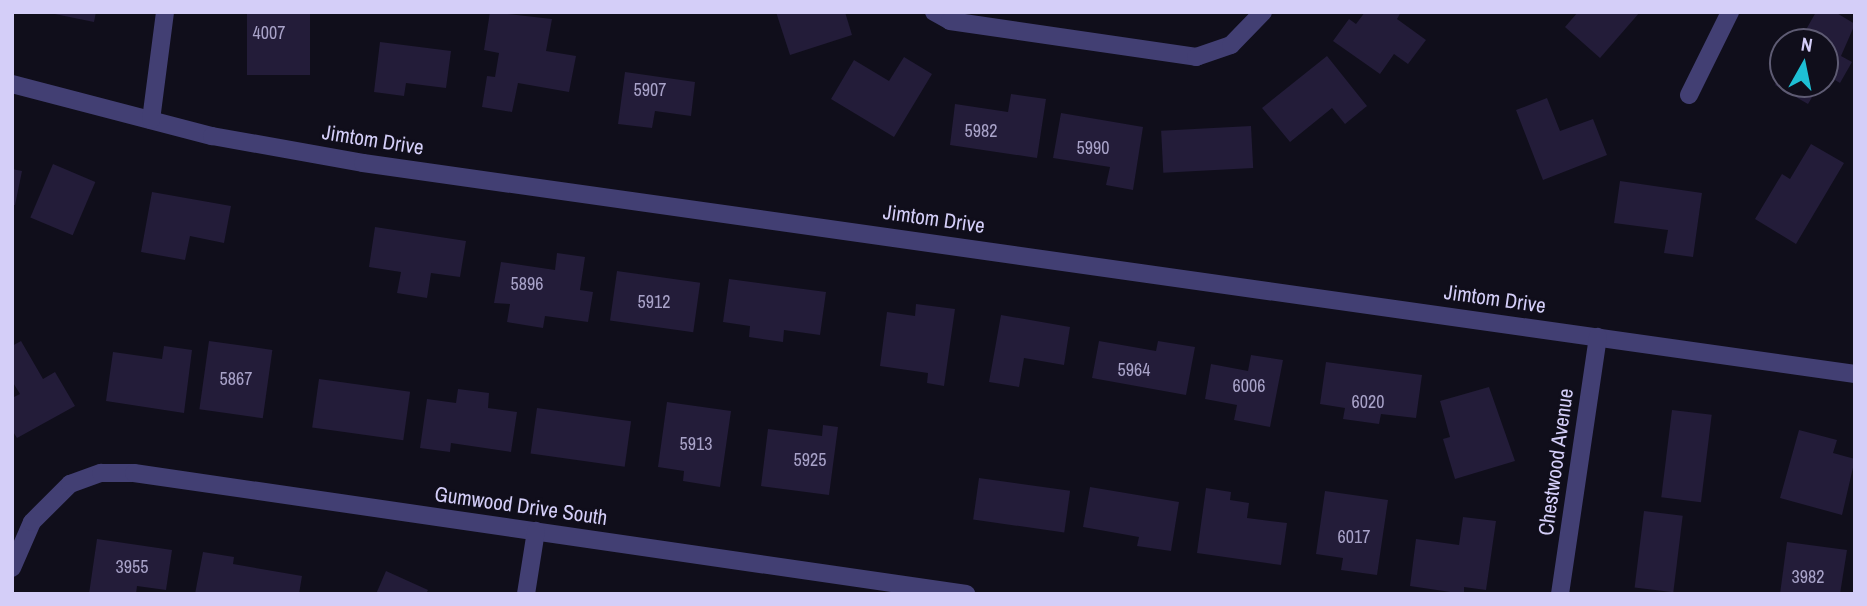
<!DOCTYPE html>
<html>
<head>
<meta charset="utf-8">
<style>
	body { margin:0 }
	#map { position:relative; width:1867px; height:606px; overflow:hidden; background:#100e1b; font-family:"Archivo Narrow",sans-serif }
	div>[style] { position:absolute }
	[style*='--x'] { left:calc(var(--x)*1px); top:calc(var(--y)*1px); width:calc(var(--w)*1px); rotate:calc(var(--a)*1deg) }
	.building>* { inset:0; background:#231c39; transform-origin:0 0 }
	.minor>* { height:18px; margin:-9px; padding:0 9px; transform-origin:9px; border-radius:9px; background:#423f73 }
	span { translate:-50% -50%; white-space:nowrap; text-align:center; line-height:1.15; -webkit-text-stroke:5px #100e1b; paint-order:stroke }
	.number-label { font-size:18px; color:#a8a2c8 }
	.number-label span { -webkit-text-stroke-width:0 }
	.street-label { font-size:21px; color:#d4cef8 }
	.frame { position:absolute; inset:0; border:14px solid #d4cef8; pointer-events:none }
	.north { position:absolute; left:1769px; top:28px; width:70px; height:70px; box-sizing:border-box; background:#100e1b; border:2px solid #5e5b73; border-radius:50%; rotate:9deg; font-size:19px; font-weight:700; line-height:28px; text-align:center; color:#d4cef8 }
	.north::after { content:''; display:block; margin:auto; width:24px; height:32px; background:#1ebfd4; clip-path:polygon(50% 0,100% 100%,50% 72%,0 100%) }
</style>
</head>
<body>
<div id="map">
	<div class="building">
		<i style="clip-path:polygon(45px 12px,96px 12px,94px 22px)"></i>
		<i style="left:247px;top:12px;width:63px;height:63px"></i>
		<i style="clip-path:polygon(490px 12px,552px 19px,546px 51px,576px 56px,569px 92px,518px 83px,512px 112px,482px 107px,487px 76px,495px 77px,499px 53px,484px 50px)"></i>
		<i style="clip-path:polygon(776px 12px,845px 12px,852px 35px,790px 55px)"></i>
		<i style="clip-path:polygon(1365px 12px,1401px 12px,1397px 19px,1426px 40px,1408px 64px,1394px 54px,1380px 74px,1333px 41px,1349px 19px,1356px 24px)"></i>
		<i style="clip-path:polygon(1578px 12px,1640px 12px,1600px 58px,1565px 27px)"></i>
		<i style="clip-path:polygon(1816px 12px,1835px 12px,1855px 24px,1841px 56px,1852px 62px,1840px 83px,1825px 74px,1825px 42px,1799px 42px)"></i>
		<i style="clip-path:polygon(380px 42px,451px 51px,446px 88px,406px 83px,404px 96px,374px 92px)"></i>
		<i style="clip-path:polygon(1327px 56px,1367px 106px,1345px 124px,1332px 108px,1290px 142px,1262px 108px)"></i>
		<i style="clip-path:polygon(904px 57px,932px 74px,894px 137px,831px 99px,854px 60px,889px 81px)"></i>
		<i style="clip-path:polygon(1783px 71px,1783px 84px,1820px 84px,1808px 104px,1775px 85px)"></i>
		<i style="clip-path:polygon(625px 72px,695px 82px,691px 116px,655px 111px,652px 128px,618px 124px)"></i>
		<i style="clip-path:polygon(1011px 94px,1046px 99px,1037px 158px,950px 145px,955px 104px,1008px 112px)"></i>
		<i style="clip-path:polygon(1547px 98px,1560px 131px,1593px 119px,1607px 155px,1543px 180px,1516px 110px)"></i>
		<i style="clip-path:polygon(1061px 113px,1143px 127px,1133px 190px,1106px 185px,1110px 167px,1053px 158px)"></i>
		<i style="left:1251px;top:126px;width:42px;height:90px;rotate:87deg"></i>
		<i style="clip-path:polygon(1811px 144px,1844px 163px,1796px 244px,1755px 219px,1782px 174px,1790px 179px)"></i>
		<i style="left:53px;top:164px;width:46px;height:58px;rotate:23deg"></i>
		<i style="clip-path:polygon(12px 169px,22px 171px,15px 205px,12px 205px)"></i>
		<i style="clip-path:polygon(1620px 181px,1702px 193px,1693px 257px,1664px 253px,1668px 230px,1614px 223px)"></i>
		<i style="clip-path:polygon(152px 192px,231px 206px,224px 243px,190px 236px,185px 260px,141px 252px)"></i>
		<i style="clip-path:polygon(375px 227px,466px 241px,460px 277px,431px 273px,427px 298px,397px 293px,401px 272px,369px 267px)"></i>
		<i style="clip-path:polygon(557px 253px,585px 257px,580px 290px,593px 292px,588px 322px,545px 316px,543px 328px,507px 322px,510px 304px,494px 303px,501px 262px,555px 270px)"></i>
		<i style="left:617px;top:271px;width:84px;height:50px;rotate:8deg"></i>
		<i style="clip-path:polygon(729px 279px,826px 292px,820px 335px,784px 330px,783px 342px,749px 337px,750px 326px,723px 322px)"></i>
		<i style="clip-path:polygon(916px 304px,955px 309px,944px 386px,927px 383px,928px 373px,880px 366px,887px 312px,915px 316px)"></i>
		<i style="clip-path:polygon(1001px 315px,1070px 327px,1064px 365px,1024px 358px,1019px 387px,989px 382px)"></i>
		<i style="clip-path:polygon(21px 341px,43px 379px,55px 372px,75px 406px,17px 438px,12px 430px,12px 398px,20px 394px,12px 381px,12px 346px)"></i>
		<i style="left:209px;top:341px;width:64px;height:69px;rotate:8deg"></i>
		<i style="clip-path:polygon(1099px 341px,1156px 351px,1158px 341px,1195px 347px,1186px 395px,1092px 378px)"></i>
		<i style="clip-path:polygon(164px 346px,192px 350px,184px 413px,106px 401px,113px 352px,162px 359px)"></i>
		<i style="clip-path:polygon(1251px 355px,1283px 360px,1270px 427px,1234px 420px,1237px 405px,1205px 399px,1211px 364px,1248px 371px)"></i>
		<i style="clip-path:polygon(1326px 362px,1422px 375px,1416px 418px,1381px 414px,1379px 424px,1343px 419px,1345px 408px,1320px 404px)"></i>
		<i style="left:319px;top:379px;width:92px;height:49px;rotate:8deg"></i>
		<i style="clip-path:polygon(1489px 387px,1515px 461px,1455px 479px,1443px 439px,1450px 437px,1440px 401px)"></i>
		<i style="clip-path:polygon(458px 389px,489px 393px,488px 408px,517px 412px,511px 452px,451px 443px,450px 452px,420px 448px,427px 399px,456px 403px)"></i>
		<i style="clip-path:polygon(667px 402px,731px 411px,720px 487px,683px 481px,684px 471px,658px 467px)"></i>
		<i style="left:537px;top:408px;width:95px;height:46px;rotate:8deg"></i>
		<i style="left:1672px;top:410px;width:40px;height:88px;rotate:7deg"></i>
		<i style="clip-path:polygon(823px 425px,838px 427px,829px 495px,761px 486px,768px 429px,822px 436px)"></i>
		<i style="clip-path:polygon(1799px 430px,1837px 440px,1833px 453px,1855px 459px,1842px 515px,1780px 498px)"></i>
		<i style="left:979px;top:478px;width:92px;height:42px;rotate:8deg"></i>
		<i style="clip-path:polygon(1090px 487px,1179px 502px,1171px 551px,1137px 546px,1139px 537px,1083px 527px)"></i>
		<i style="clip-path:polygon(1206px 488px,1231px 492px,1230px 500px,1249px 503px,1247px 518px,1287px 523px,1281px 565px,1197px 553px)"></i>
		<i style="clip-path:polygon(1325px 491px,1388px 500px,1377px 575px,1341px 570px,1343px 558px,1316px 554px)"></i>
		<i style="left:1644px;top:511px;width:39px;height:77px;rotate:7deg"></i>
		<i style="clip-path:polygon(1463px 517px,1496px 521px,1486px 590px,1464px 587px,1464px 594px,1410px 586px,1416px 539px,1459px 545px)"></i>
		<i style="clip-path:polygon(97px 539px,172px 550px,166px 590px,137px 586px,136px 594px,89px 594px)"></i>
		<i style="clip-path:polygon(1787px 542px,1847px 550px,1840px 594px,1780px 594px)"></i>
		<i style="clip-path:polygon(203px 552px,234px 557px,233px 564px,302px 576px,299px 594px,195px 594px)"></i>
		<i style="clip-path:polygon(386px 571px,428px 590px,426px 594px,376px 594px)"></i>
	</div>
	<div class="minor">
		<i style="--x:934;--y:12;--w:18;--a:29"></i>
		<i style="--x:950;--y:21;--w:249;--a:8.3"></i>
		<i style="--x:1196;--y:57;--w:37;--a:-19"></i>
		<i style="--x:1231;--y:45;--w:46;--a:-45.9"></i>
		<i style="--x:12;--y:84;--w:207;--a:14.6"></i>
		<i style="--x:212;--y:136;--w:153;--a:10.1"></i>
		<i style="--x:363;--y:163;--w:1507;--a:8.05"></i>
		<i style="--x:1689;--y:95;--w:93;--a:-63.7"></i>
		<i style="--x:151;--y:120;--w:109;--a:-82.6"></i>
		<i style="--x:12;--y:568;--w:50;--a:-66.5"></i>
		<i style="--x:32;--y:522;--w:54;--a:-45"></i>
		<i style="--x:70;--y:484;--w:33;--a:-20"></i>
		<i style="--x:101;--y:473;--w:33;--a:0"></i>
		<i style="--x:134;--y:473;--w:841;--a:8.27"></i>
		<i style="--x:526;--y:594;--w:64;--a:-81"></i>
		<i style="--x:1560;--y:594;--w:260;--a:-81.6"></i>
	</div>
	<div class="number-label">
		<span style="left:269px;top:33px">4007</span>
		<span style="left:650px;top:90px">5907</span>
		<span style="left:981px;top:131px">5982</span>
		<span style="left:1093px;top:148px">5990</span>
		<span style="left:527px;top:284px">5896</span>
		<span style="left:654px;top:302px">5912</span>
		<span style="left:1134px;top:370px">5964</span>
		<span style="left:236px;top:379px">5867</span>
		<span style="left:1249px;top:386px">6006</span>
		<span style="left:1368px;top:402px">6020</span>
		<span style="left:696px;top:444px">5913</span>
		<span style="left:810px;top:460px">5925</span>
		<span style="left:1354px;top:537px">6017</span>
		<span style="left:132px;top:567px">3955</span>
		<span style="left:1808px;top:577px">3982</span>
	</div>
	<div class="street-label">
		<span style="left:373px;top:140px;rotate:9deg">Jimtom Drive</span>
		<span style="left:934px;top:219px;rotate:8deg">Jimtom Drive</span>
		<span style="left:1495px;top:299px;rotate:8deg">Jimtom Drive</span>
		<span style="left:1556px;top:462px;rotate:-82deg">Chestwood Avenue</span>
		<span style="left:521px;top:506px;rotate:8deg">Gumwood Drive South</span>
	</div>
	<div class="frame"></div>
	<div class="north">N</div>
</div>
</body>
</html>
